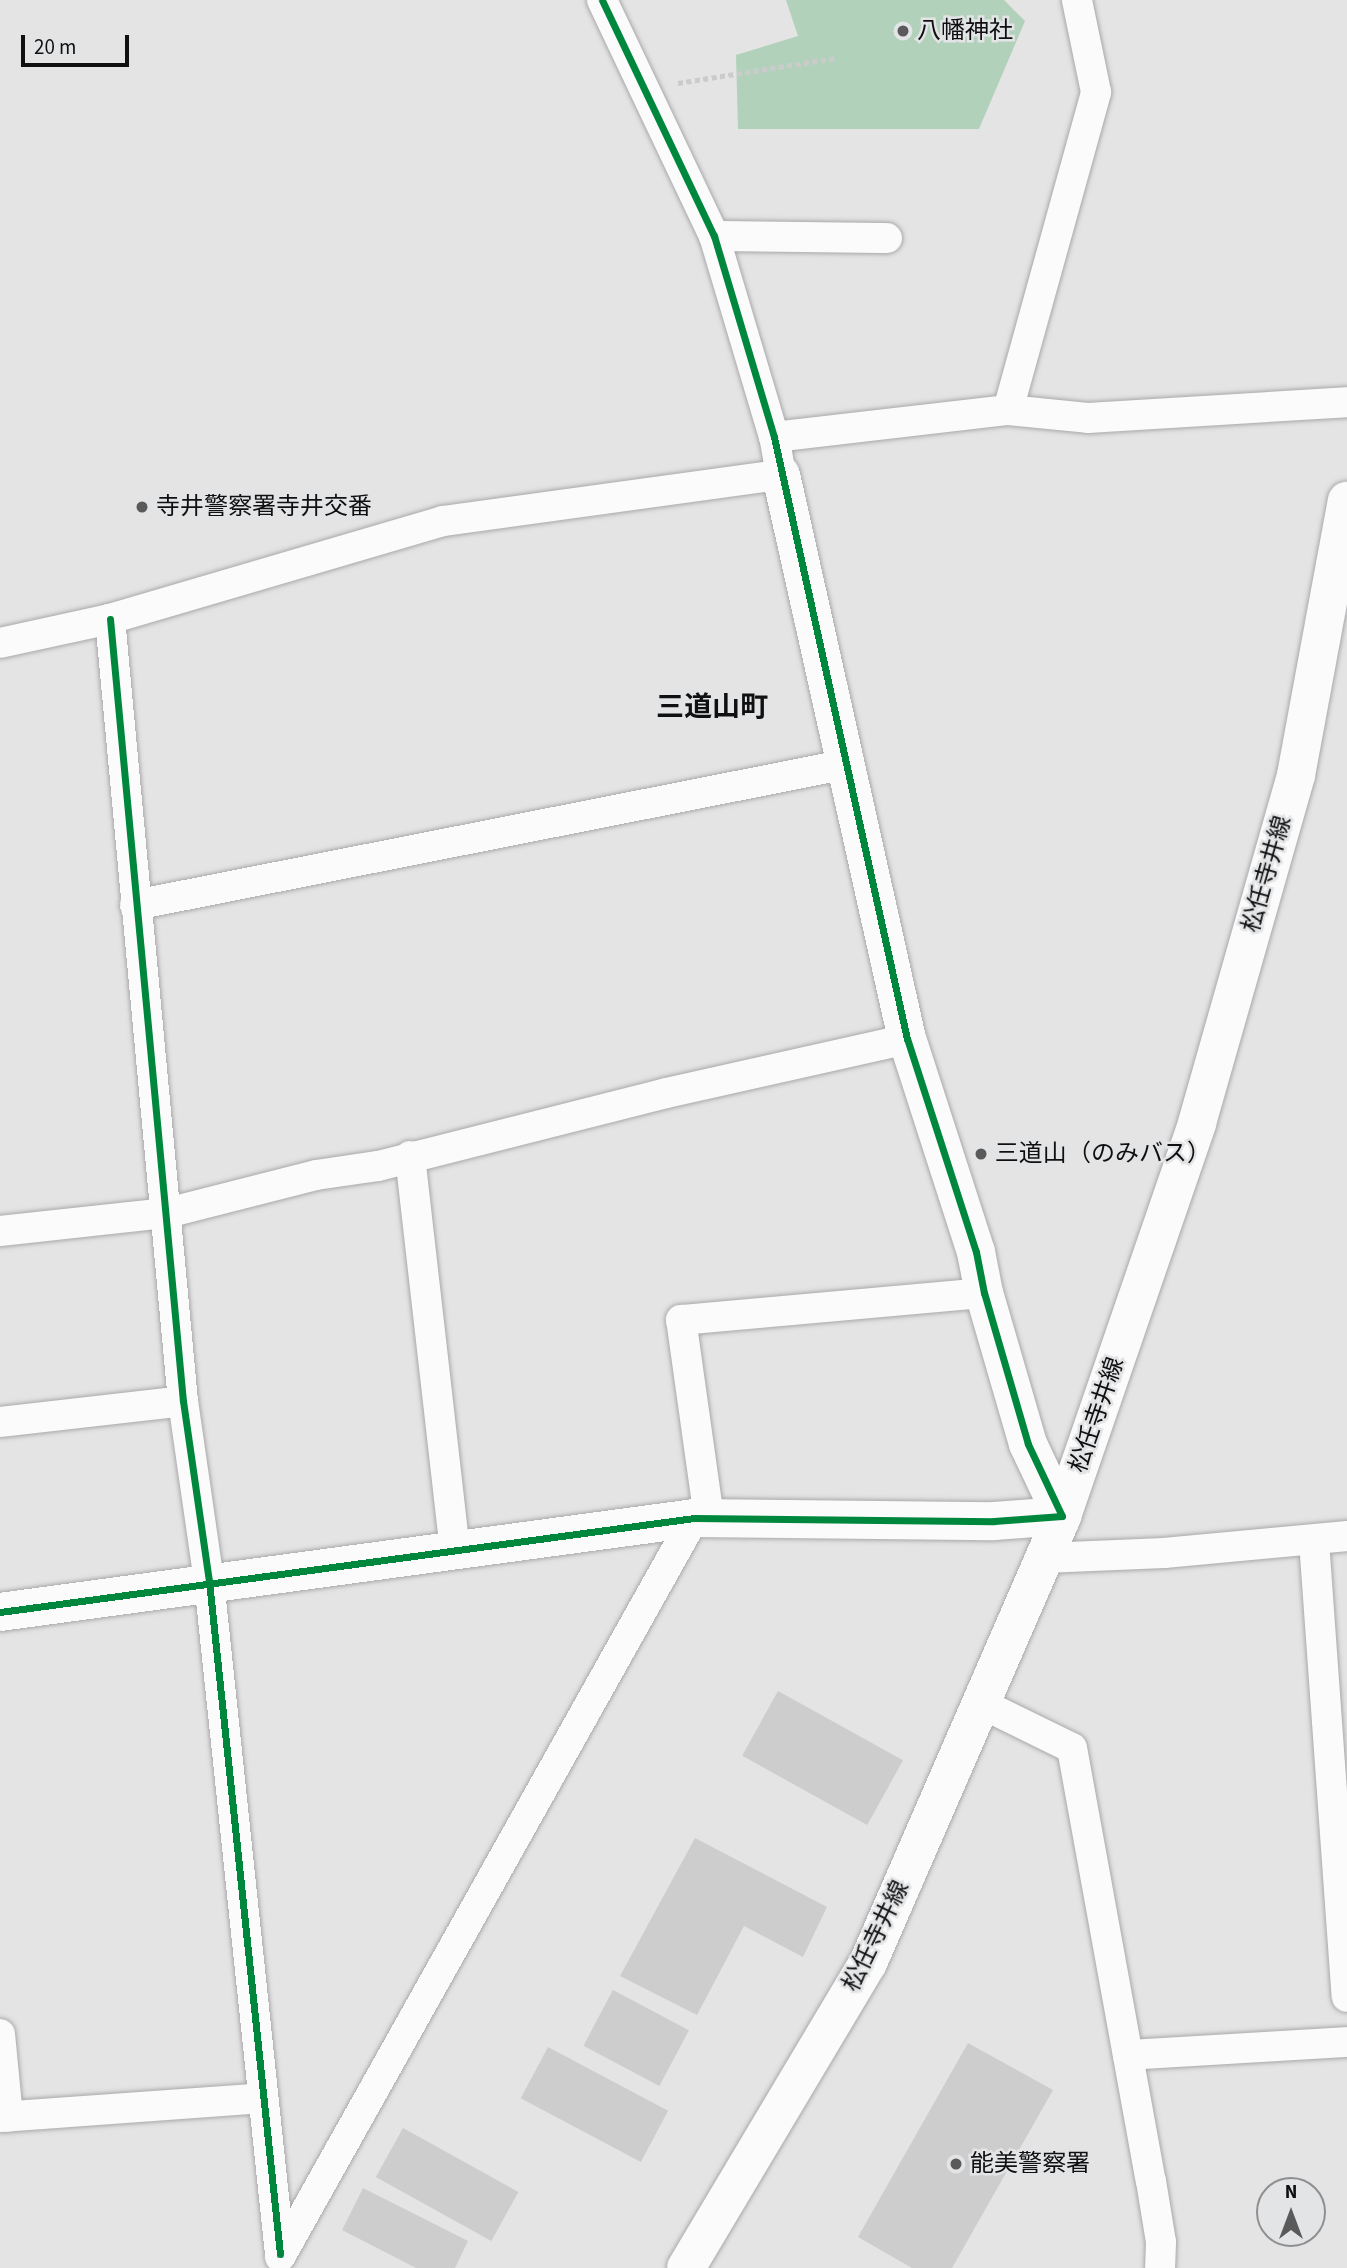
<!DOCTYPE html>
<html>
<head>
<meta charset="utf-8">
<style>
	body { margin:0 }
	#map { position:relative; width:1347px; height:2268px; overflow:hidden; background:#e4e4e5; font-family:"Source Sans 3","Noto Sans JP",sans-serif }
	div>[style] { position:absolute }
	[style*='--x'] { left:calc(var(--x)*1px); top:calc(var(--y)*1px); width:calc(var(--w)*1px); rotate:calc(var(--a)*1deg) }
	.green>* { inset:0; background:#b2d1ba }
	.building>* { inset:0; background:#cdcdce; transform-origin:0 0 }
	.path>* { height:4.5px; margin-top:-2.25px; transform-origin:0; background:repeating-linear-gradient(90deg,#cbcbcc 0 5px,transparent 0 8.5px) }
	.roads { filter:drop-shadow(0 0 2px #a9a9aa) drop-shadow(0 0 2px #a9a9aa) }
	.street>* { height:30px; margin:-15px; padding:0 15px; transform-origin:15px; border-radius:15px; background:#fbfbfb }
	.secondary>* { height:38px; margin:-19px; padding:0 19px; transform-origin:19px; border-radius:19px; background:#fbfbfb }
	.cycleway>* { height:7px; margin:-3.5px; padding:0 3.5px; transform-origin:3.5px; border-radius:3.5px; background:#00873e }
	.dots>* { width:19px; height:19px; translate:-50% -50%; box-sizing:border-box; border:4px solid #e3e4e6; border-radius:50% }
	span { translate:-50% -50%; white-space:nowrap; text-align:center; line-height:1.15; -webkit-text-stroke:5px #e3e4e6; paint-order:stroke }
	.poi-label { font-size:24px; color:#101011 }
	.left { translate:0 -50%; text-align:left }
	.street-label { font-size:24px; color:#101011 }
	.quarter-label { font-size:28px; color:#101011; font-weight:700 }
	.north { position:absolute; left:1256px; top:2177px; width:70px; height:70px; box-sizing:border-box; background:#e3e4e6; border:2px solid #8f8f91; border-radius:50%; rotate:0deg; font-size:19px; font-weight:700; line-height:28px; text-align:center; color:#101011 }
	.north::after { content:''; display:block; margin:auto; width:24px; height:32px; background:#5a5a5b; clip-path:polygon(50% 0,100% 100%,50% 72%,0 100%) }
	.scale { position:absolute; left:21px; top:35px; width:108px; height:32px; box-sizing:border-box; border:4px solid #101011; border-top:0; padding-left:9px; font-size:21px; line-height:24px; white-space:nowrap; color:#101011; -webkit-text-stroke:5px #e3e4e6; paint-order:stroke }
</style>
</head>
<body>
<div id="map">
	<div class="green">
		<i style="clip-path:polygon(786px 0,1004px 0,1025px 21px,979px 129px,738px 129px,736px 55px,798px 36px)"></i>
	</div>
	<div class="building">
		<i style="left:778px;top:1691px;width:143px;height:74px;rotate:29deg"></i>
		<i style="clip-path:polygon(695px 1838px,827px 1907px,803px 1957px,744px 1926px,697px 2015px,620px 1976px)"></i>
		<i style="left:613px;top:1990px;width:86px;height:63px;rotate:28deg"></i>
		<i style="clip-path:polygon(968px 2043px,1053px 2090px,952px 2268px,912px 2268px,858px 2237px)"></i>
		<i style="left:548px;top:2047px;width:136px;height:58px;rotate:28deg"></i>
		<i style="left:403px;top:2128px;width:132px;height:56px;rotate:29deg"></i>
		<i style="clip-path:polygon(363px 2188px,468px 2241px,455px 2268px,416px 2268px,342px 2230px)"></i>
	</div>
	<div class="path">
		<i style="--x:678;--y:83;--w:160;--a:-9"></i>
	</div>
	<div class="roads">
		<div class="street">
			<i style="--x:714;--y:236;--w:173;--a:0.7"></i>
			<i style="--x:1008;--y:410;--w:330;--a:-74.5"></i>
			<i style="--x:1096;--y:92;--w:94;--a:-101.7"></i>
			<i style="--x:774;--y:437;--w:236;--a:-6.6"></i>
			<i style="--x:1008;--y:410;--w:80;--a:5.7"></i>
			<i style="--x:1088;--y:418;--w:259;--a:-3.5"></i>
			<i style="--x:110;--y:619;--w:785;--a:84.67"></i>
			<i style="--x:183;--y:1401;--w:182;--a:81.8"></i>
			<i style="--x:209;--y:1581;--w:677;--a:83.98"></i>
			<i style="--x:0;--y:643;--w:113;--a:-12.3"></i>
			<i style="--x:110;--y:619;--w:347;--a:-16.4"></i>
			<i style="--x:443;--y:521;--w:341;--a:-7.8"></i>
			<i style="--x:781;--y:475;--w:39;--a:-100"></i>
			<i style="--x:774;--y:437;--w:210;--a:-106.6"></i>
			<i style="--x:714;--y:236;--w:261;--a:-115.4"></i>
			<i style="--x:135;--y:905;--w:727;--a:-11.19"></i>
			<i style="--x:410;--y:1156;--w:397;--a:83.5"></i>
			<i style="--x:0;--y:1231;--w:168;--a:-6.2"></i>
			<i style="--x:167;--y:1213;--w:154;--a:-14.3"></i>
			<i style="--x:316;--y:1175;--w:63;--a:-8.3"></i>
			<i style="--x:378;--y:1166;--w:297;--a:-14.2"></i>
			<i style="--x:666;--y:1093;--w:247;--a:-12.6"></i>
			<i style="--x:0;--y:1422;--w:184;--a:-6.5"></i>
			<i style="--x:709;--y:1518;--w:200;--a:-98"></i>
			<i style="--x:681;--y:1320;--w:304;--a:-5.1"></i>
			<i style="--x:1314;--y:1541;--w:457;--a:85.9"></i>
			<i style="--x:1044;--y:1558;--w:120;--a:-2.4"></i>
			<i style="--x:1164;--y:1553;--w:184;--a:-5.3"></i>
			<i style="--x:980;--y:1703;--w:102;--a:26.1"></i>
			<i style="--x:1072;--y:1748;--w:440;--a:79.7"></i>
			<i style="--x:1151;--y:2181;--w:62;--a:80.7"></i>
			<i style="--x:1161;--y:2242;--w:26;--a:92"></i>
			<i style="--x:0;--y:2034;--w:83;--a:84.5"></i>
			<i style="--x:1128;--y:2055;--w:219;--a:-3.4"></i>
			<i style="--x:0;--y:2117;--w:263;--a:-4.1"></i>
			<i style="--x:280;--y:2257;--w:847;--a:-60.74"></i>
		</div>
		<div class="secondary">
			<i style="--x:0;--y:1612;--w:700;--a:-7.71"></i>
			<i style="--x:694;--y:1518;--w:300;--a:0.6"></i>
			<i style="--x:994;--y:1521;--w:68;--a:-4.2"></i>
			<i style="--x:1062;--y:1516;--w:80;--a:-115.3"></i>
			<i style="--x:1028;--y:1444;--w:157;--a:-106.2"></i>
			<i style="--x:984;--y:1293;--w:42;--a:-101"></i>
			<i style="--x:976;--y:1252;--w:224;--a:-107.9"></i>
			<i style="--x:907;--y:1039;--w:578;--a:-102.59"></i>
			<i style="--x:686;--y:2268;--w:355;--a:-59.2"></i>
			<i style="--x:868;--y:1963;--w:487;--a:-66.5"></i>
			<i style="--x:1062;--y:1516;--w:416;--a:-71"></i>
			<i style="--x:1197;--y:1123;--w:362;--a:-74.1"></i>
			<i style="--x:1296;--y:775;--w:279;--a:-79.5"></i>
		</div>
	</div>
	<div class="cycleway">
		<i style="--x:110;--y:619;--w:785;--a:84.67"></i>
		<i style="--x:183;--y:1401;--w:182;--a:81.8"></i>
		<i style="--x:209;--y:1581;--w:677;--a:83.98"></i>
		<i style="--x:0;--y:1612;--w:700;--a:-7.71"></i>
		<i style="--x:694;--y:1518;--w:300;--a:0.6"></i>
		<i style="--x:994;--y:1521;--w:68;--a:-4.2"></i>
		<i style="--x:1062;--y:1516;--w:80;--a:-115.3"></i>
		<i style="--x:1028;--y:1444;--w:157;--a:-106.2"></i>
		<i style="--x:984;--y:1293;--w:42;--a:-101"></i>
		<i style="--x:976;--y:1252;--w:224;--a:-107.9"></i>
		<i style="--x:907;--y:1039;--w:617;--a:-102.46"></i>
		<i style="--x:774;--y:437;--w:210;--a:-106.6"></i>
		<i style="--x:714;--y:236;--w:261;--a:-115.4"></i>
	</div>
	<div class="dots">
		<i style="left:903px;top:31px;background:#5a5a5b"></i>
		<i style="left:142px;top:507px;background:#5a5a5b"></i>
		<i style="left:981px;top:1154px;background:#5a5a5b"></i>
		<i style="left:956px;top:2164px;background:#5a5a5b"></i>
	</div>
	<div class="poi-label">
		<span class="left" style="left:917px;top:31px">八幡神社</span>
		<span class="left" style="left:156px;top:507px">寺井警察署寺井交番</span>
		<span class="left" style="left:995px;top:1154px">三道山（のみバス）</span>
		<span class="left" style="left:970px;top:2164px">能美警察署</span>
	</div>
	<div class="street-label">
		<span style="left:1267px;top:874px;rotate:-74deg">松任寺井線</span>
		<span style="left:1097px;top:1415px;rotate:-71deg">松任寺井線</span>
		<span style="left:876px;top:1936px;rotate:-64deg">松任寺井線</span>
	</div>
	<div class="quarter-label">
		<span style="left:712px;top:707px">三道山町</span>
	</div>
	<div class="north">N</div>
	<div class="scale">20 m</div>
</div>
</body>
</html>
